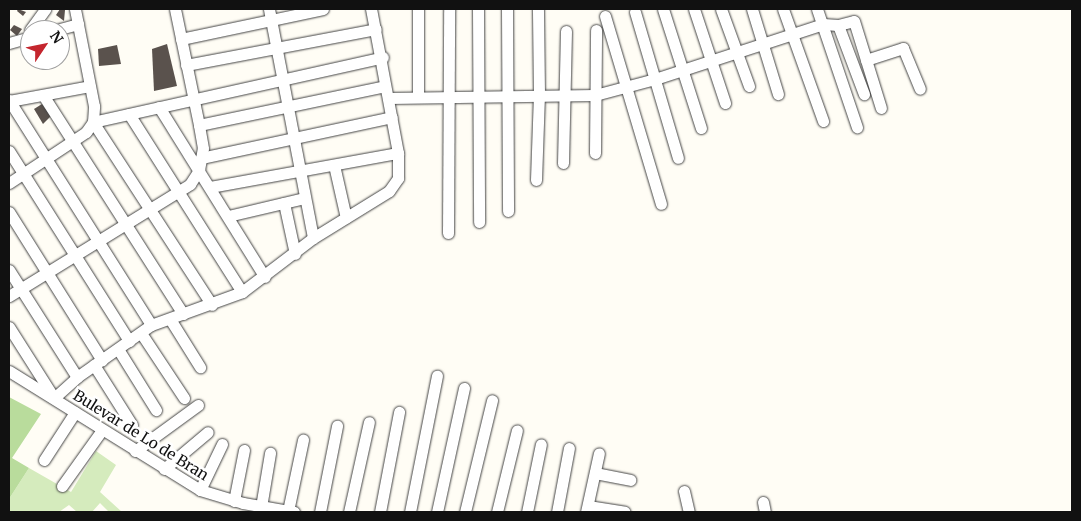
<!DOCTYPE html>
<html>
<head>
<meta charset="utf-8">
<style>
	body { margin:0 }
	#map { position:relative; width:1081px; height:521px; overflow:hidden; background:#fffdf5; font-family:Merriweather,serif }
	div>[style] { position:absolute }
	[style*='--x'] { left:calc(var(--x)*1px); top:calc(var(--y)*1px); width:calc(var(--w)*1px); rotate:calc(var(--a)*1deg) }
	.green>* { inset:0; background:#d5ebbd }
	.forest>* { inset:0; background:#b9dc9c }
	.building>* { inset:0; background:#5a524d }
	.roads { filter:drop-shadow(0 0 1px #444) drop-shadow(0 0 1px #444) }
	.minor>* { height:11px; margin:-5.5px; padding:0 5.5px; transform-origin:5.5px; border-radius:5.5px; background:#fff }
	span { translate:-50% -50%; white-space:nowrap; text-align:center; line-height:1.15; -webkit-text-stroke:5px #fff; paint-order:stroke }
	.street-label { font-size:15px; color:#111 }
	.frame { position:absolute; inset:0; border:10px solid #111; pointer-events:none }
	.north { position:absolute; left:20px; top:20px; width:50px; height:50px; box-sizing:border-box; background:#fff; border:1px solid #a0a0a0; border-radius:50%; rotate:56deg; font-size:14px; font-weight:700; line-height:20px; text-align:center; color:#111 }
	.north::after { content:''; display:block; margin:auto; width:18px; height:22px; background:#c4262e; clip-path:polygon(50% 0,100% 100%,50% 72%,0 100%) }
</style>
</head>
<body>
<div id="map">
	<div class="green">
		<i style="clip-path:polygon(96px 451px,116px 465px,100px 492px,122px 512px,109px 512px,100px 503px,92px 512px,77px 512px,69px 505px,59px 512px,9px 512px,9px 499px,29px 468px,71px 492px)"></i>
	</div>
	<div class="forest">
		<i style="clip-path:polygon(9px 397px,41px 414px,12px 458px,29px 468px,9px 499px)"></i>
	</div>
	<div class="building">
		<i style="clip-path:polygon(18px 9px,26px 12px,23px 16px,17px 11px)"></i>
		<i style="clip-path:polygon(60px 9px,65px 10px,64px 21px,56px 15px)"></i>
		<i style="clip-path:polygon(40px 22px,48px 26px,45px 30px,37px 26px)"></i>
		<i style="clip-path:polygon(14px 25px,22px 29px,17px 36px,10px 30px)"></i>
		<i style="clip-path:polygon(167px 44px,177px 86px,154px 91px,152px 49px)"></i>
		<i style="clip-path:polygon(117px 45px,121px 64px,99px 66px,98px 49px)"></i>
		<i style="clip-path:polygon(42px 104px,51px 116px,43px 124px,34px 109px)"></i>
	</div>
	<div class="roads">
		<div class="minor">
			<i style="--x:269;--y:9;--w:233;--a:79.1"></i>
			<i style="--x:478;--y:9;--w:213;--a:89.7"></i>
			<i style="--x:507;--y:9;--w:202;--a:89.7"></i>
			<i style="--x:663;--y:9;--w:125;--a:72.3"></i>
			<i style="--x:694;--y:9;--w:99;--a:71.7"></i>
			<i style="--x:721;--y:9;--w:82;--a:70"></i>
			<i style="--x:752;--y:9;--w:89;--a:73"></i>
			<i style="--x:783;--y:9;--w:119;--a:70.3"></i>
			<i style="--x:817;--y:9;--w:125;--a:71.3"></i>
			<i style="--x:635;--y:12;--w:152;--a:73.6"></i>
			<i style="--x:605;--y:16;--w:196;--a:73.4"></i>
			<i style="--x:838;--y:25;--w:74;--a:69.4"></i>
			<i style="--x:30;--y:30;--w:26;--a:-54"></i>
			<i style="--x:56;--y:30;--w:23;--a:-15"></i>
			<i style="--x:181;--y:39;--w:145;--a:-11.9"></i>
			<i style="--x:9;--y:43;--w:22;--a:-16"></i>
			<i style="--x:866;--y:60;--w:39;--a:-18"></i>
			<i style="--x:903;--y:48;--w:44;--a:67.5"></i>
			<i style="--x:186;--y:65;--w:193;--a:-10.7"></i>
			<i style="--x:43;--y:95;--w:260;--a:57.4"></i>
			<i style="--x:418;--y:97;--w:88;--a:-90"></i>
			<i style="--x:389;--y:98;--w:206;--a:-0.8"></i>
			<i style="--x:595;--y:95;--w:62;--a:-14.9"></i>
			<i style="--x:655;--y:79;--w:177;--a:-18.1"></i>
			<i style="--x:823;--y:24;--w:15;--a:4"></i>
			<i style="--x:838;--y:25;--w:16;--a:-14"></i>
			<i style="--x:854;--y:21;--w:91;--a:72.8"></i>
			<i style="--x:9;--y:100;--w:266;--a:57.7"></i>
			<i style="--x:9;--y:101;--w:82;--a:-10.5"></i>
			<i style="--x:159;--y:107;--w:200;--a:58.1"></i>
			<i style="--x:129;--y:114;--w:211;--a:57.6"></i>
			<i style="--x:93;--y:122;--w:297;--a:-12.6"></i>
			<i style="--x:93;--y:122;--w:218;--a:57"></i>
			<i style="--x:199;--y:125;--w:190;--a:-11.8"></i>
			<i style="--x:9;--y:151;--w:225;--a:57.7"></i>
			<i style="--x:595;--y:153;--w:123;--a:-89.5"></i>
			<i style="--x:201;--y:158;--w:195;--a:-12.1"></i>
			<i style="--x:563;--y:163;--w:132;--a:-88.7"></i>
			<i style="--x:334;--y:165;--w:54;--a:77.2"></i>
			<i style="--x:536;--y:180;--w:86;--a:-88"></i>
			<i style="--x:539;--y:94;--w:85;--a:-90.7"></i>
			<i style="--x:9;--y:183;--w:92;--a:-33.5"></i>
			<i style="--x:86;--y:132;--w:12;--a:-55"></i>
			<i style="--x:93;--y:122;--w:16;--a:-86"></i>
			<i style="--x:94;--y:106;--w:99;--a:-101.1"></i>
			<i style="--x:210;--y:187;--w:191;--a:-10.3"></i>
			<i style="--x:284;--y:203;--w:52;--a:77.8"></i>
			<i style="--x:9;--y:212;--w:175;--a:57.9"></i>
			<i style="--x:228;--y:216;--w:79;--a:-13.2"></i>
			<i style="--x:448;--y:233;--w:224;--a:-89.7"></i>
			<i style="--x:9;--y:270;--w:127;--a:57.6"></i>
			<i style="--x:9;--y:296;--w:213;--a:-31.7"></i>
			<i style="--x:190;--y:184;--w:17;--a:-57"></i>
			<i style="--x:199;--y:170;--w:22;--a:-80"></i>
			<i style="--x:203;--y:148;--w:23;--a:-100"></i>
			<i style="--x:199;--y:125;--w:118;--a:-101.7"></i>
			<i style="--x:170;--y:319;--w:57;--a:58"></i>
			<i style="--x:9;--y:327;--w:84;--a:57.6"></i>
			<i style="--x:54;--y:398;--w:31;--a:-42"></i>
			<i style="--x:77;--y:377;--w:90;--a:-35.1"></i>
			<i style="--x:151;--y:325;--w:97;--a:-19.9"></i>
			<i style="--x:242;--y:292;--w:89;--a:-37.3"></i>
			<i style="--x:313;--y:238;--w:89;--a:-31.7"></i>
			<i style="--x:389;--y:191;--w:16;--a:-55"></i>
			<i style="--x:398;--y:178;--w:25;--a:-90"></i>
			<i style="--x:398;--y:153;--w:147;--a:-100.6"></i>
			<i style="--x:141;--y:333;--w:78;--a:56.5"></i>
			<i style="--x:118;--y:349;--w:72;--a:58.1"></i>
			<i style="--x:94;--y:365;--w:71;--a:57.7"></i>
			<i style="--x:9;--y:371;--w:225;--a:31.9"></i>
			<i style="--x:200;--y:490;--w:45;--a:16.8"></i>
			<i style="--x:243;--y:503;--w:52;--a:10"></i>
			<i style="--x:135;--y:451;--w:78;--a:-36.1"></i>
			<i style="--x:44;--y:460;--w:57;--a:-57.1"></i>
			<i style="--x:164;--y:469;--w:57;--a:-40.1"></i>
			<i style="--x:595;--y:473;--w:36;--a:11"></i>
			<i style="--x:62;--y:486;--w:69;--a:-54.5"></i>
			<i style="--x:200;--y:490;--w:51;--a:-64.4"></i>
			<i style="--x:684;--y:491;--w:22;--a:77"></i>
			<i style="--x:234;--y:501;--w:52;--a:-78.9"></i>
			<i style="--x:763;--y:502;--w:10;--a:79"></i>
			<i style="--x:588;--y:506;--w:37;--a:9"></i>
			<i style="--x:261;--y:507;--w:55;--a:-80.5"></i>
			<i style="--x:288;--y:511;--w:73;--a:-78.1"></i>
			<i style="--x:320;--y:512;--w:88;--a:-78.8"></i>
			<i style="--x:349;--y:512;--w:92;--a:-77.5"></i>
			<i style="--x:380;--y:512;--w:102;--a:-79.2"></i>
			<i style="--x:410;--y:512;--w:139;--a:-78.8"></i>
			<i style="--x:437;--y:512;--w:127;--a:-77.7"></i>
			<i style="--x:465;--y:512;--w:115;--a:-76.4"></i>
			<i style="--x:497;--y:512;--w:84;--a:-76.3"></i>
			<i style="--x:527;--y:512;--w:69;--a:-78.4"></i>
			<i style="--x:557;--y:512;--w:65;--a:-79.4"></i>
			<i style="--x:586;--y:512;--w:60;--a:-77.6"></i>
		</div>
	</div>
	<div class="street-label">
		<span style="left:141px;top:435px;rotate:32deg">Bulevar de Lo de Bran</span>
	</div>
	<div class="frame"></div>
	<div class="north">N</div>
</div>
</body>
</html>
